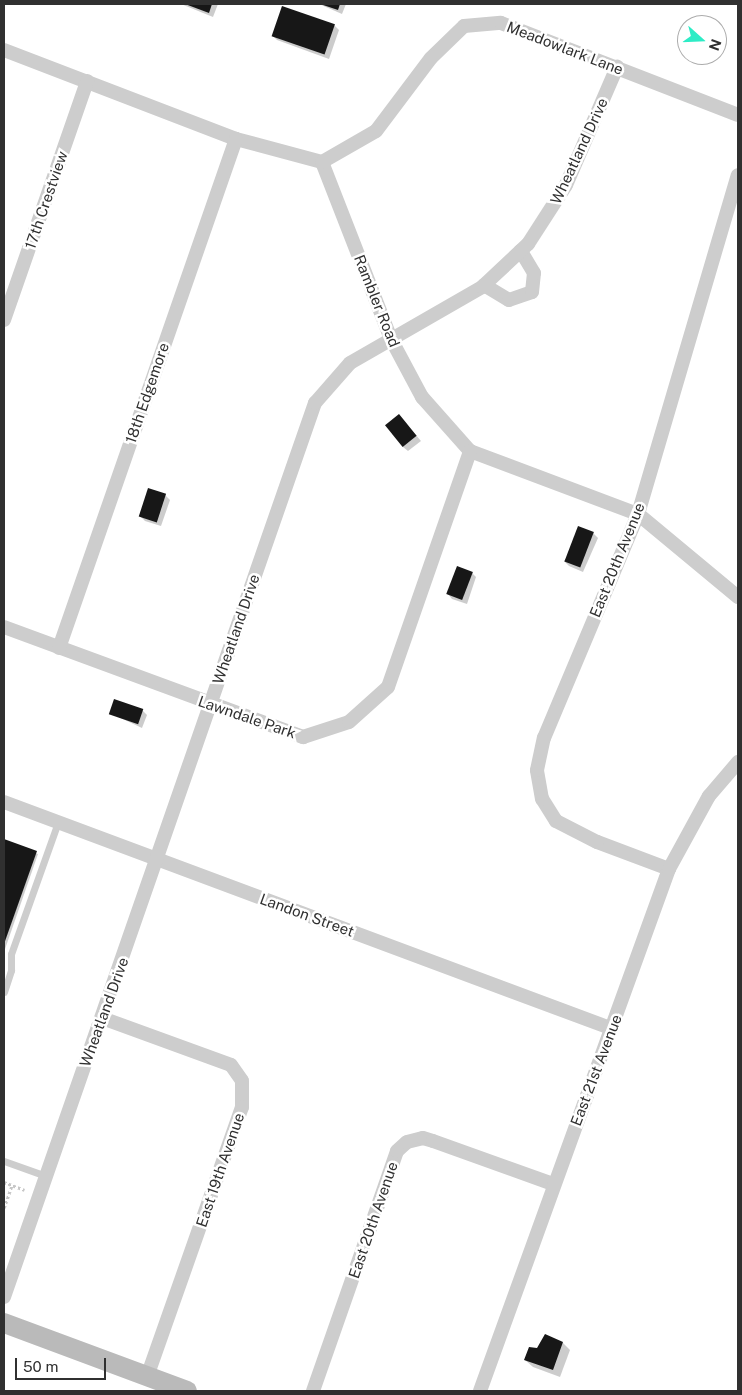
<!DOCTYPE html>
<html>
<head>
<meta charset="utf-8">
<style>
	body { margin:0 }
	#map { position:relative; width:742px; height:1395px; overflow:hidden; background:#fff; font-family:"Public Sans",sans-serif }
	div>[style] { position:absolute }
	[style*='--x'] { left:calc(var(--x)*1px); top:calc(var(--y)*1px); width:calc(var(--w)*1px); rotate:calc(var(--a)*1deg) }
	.shadow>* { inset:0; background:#0003 }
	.building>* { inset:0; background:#171717; transform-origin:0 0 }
	.path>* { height:2.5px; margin-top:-1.25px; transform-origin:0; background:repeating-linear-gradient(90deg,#c7c7c7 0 2.5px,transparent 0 5px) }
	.lane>* { height:7px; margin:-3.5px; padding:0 3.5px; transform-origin:3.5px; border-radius:3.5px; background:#cdcdcd }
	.street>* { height:14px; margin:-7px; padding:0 7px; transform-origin:7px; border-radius:7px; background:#cdcdcd }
	.secondary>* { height:20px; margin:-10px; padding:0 10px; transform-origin:10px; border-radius:10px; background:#bababa }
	span { translate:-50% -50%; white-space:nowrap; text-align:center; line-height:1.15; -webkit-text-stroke:5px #fff; paint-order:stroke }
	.street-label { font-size:15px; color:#303030 }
	.frame { position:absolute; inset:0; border:5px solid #303030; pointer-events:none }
	.north { position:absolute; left:677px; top:15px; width:50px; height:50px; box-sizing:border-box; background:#fff; border:1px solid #acacac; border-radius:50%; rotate:110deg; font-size:14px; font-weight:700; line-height:20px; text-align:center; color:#303030 }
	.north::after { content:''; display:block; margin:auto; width:18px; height:22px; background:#2decc6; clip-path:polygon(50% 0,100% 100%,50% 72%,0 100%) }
	.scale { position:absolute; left:15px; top:1358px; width:91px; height:22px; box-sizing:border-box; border:2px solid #303030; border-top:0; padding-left:6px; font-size:15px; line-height:18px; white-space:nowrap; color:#303030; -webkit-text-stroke:4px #fff; paint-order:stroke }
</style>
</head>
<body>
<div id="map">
	<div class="shadow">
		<i style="clip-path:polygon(181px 4px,218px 4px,213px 17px)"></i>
		<i style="clip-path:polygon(319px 4px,346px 4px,342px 14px)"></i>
		<i style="clip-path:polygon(334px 25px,339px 30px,329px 59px,277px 40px,273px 36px)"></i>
		<i style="clip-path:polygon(399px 415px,421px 441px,408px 451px,403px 447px)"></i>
		<i style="clip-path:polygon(165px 495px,170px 500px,161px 526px,145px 521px,140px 516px)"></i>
		<i style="clip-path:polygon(593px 533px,598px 538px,583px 572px,569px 566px,564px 561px)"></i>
		<i style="clip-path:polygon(472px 573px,476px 577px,467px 604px,452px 599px,448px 594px)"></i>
		<i style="clip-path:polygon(142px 710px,147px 715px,142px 728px,110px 713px)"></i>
		<i style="clip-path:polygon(4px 842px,38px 854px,4px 952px)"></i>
		<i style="clip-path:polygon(563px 1343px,570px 1350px,560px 1377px,533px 1367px,525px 1360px,538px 1350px)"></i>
	</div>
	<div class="building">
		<i style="clip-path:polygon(185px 4px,212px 4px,209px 13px)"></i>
		<i style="clip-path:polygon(320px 4px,340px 4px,338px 10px)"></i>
		<i style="left:282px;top:6px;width:56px;height:32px;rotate:19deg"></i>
		<i style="left:399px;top:414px;width:28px;height:18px;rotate:51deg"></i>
		<i style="left:148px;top:488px;width:19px;height:30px;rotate:18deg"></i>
		<i style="left:578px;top:526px;width:17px;height:38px;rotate:21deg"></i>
		<i style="left:457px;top:566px;width:17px;height:30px;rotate:21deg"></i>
		<i style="left:114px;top:699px;width:31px;height:16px;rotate:19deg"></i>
		<i style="clip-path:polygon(4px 839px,37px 851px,4px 944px)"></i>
		<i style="clip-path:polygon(545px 1334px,563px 1342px,553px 1370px,524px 1360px,529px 1347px,537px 1348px)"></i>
	</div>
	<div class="path">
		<i style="--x:4;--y:1182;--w:22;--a:21"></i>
		<i style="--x:4;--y:1208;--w:24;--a:-71"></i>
	</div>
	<div class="lane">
		<i style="--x:4;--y:992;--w:23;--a:-72"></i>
		<i style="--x:11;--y:970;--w:16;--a:-90"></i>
		<i style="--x:11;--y:954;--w:140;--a:-70.4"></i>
		<i style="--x:4;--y:1161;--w:45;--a:19.7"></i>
	</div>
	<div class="street">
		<i style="--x:4;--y:50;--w:248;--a:21"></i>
		<i style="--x:236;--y:139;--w:89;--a:15"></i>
		<i style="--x:322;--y:162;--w:190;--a:68.7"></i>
		<i style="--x:391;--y:339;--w:66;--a:61.9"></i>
		<i style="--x:422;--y:397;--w:72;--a:48.4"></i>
		<i style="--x:470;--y:451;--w:179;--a:20.6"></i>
		<i style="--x:638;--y:514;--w:130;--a:39.7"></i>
		<i style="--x:322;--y:162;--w:62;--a:-29.9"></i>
		<i style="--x:376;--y:131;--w:91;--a:-53"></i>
		<i style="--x:431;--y:58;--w:46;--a:-44.1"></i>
		<i style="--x:464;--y:26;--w:37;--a:-5"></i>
		<i style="--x:501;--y:23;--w:254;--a:21.2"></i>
		<i style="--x:484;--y:285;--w:29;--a:31"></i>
		<i style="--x:509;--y:300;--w:24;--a:-19"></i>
		<i style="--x:532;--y:292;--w:19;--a:-84"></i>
		<i style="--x:534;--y:273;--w:26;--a:-121"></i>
		<i style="--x:4;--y:320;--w:253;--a:-70.8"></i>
		<i style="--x:4;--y:627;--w:319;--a:20.2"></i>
		<i style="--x:303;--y:737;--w:48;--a:-18.1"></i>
		<i style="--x:349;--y:722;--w:52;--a:-41.9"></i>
		<i style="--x:388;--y:687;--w:250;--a:-70.8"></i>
		<i style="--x:59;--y:648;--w:539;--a:-70.83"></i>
		<i style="--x:4;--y:802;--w:647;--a:20.45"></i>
		<i style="--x:669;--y:869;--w:77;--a:-159.4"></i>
		<i style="--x:597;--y:842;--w:46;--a:-152.9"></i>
		<i style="--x:556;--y:821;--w:26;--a:-122"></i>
		<i style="--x:542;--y:799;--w:29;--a:-100"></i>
		<i style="--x:537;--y:770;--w:33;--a:-78"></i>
		<i style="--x:544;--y:738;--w:243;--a:-67.2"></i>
		<i style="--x:638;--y:514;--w:353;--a:-73.6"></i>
		<i style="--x:102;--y:1018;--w:137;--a:20"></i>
		<i style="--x:231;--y:1065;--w:19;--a:55"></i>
		<i style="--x:242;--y:1081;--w:26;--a:90"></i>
		<i style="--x:242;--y:1107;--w:286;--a:109.4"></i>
		<i style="--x:4;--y:1297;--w:947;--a:-70.82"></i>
		<i style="--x:315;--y:403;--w:53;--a:-48.8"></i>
		<i style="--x:350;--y:363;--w:152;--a:-29.9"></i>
		<i style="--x:482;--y:287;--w:63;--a:-43.1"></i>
		<i style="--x:528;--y:244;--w:70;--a:-57.2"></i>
		<i style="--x:566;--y:185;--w:129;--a:-66.6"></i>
		<i style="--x:313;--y:1391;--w:254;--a:-70.7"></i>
		<i style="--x:397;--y:1151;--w:13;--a:-42"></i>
		<i style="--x:407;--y:1142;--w:16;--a:-14"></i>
		<i style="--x:423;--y:1138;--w:10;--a:17"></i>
		<i style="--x:433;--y:1141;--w:127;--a:19.7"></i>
		<i style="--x:480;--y:1391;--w:555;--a:-70.1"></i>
		<i style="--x:669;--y:869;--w:83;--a:-61.3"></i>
		<i style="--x:709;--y:796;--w:45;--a:-49.5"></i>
	</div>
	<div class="secondary">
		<i style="--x:4;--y:1323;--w:195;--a:20.4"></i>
	</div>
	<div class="street-label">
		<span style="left:565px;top:48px;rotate:21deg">Meadowlark Lane</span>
		<span style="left:579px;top:151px;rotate:-65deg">Wheatland Drive</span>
		<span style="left:46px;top:200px;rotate:-71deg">17th Crestview</span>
		<span style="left:377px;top:301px;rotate:68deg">Rambler Road</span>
		<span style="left:147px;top:393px;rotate:-71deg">18th Edgemore</span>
		<span style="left:617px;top:560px;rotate:-68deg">East 20th Avenue</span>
		<span style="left:236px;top:629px;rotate:-71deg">Wheatland Drive</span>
		<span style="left:247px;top:717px;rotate:19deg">Lawndale Park</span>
		<span style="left:307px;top:915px;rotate:20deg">Landon Street</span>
		<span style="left:104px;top:1012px;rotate:-70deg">Wheatland Drive</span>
		<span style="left:596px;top:1070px;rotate:-69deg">East 21st Avenue</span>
		<span style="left:220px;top:1170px;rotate:-71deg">East 19th Avenue</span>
		<span style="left:373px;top:1220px;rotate:-71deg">East 20th Avenue</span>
	</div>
	<div class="frame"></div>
	<div class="north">N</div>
	<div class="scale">50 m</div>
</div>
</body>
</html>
